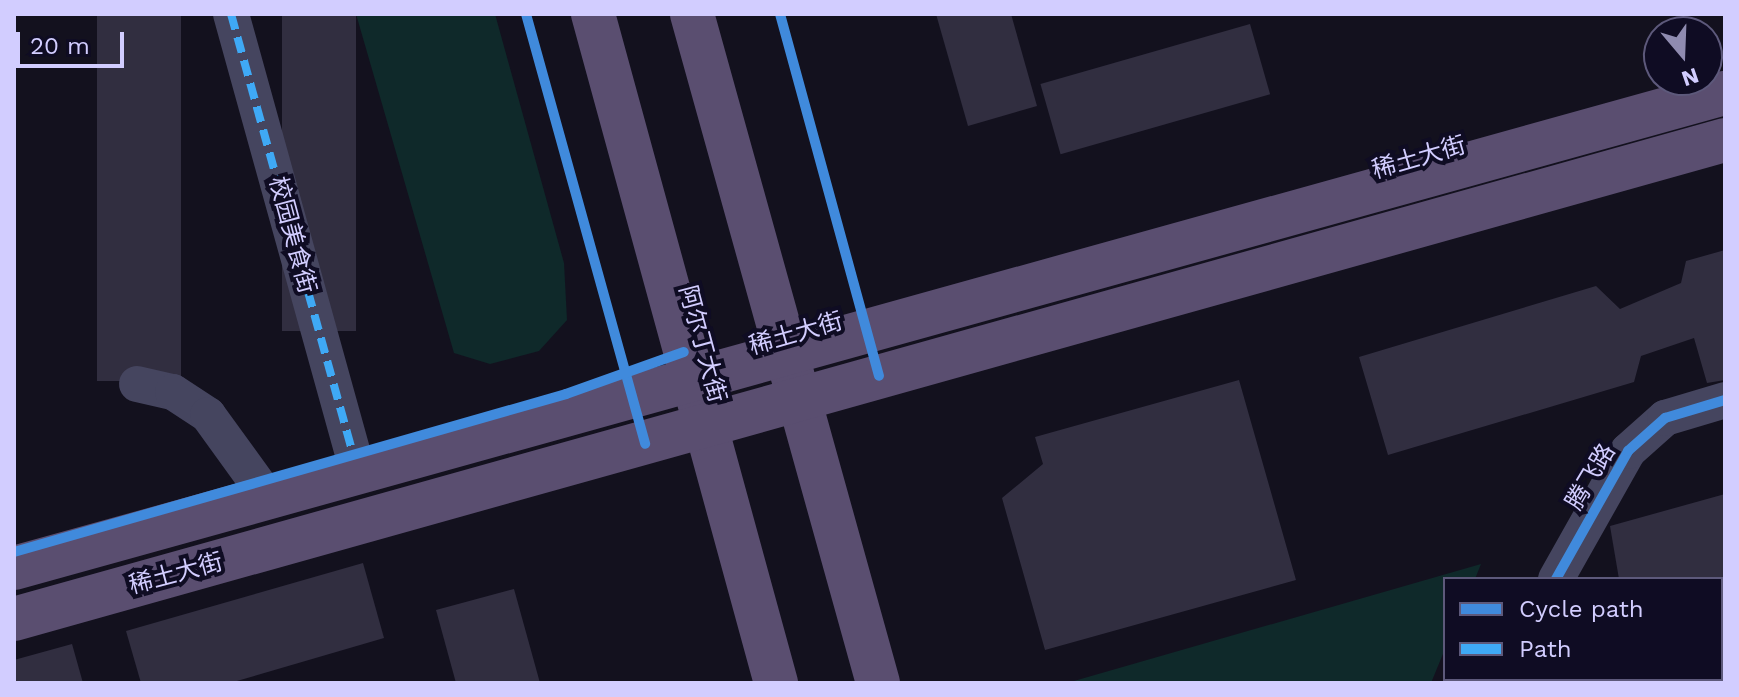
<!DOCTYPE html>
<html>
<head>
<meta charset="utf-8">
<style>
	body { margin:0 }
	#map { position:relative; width:1739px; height:697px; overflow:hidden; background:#13111e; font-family:"Work Sans","Noto Sans SC",sans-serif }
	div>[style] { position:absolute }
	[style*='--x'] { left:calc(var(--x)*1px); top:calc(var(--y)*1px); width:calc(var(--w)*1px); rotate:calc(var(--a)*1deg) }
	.green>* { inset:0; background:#0f292a }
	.building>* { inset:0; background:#312e40; transform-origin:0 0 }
	.minor>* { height:36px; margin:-18px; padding:0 18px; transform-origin:18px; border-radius:18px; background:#45455f }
	.major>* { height:44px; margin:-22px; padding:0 22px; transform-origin:22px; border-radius:22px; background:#5a4e70 }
	.quiet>* { height:8px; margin-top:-4px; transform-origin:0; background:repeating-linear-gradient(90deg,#3fa9f5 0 16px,transparent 0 24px) }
	.cycleway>* { height:10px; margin:-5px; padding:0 5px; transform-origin:5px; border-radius:5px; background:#408adc }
	span { translate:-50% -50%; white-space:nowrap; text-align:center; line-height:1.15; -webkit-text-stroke:8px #0f0c23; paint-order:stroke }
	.street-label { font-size:24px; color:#d2cdff }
	.frame { position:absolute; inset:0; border:16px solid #d2cdff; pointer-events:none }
	.legend { position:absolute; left:1443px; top:577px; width:280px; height:104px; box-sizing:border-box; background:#0f0c23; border:2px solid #5d597b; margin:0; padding:10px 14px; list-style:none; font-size:24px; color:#d2cdff }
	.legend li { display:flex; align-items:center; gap:16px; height:40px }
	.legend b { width:40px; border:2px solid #5d597b }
	.north { position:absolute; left:1643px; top:16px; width:80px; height:80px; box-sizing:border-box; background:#0f0c23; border:2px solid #5d597b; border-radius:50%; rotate:161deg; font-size:22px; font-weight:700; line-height:32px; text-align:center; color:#d2cdff }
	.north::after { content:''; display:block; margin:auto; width:28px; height:36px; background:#8f8bb0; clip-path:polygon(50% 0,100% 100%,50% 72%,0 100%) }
	.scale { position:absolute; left:16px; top:32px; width:108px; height:36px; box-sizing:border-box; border:4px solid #d2cdff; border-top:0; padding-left:10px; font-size:24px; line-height:28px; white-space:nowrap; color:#d2cdff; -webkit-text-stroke:6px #0f0c23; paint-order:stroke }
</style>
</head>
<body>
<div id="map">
	<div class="green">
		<i style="clip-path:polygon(356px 14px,495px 14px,564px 263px,567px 320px,539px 351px,490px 364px,454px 353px)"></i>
		<i style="clip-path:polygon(1481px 564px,1475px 579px,1445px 579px,1445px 649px,1431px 683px,1067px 683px)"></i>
	</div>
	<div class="building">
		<i style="left:97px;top:14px;width:84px;height:367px"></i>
		<i style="left:282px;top:14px;width:74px;height:317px"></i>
		<i style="clip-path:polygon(936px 14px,1011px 14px,1037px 106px,968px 126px)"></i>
		<i style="left:1250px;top:24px;width:73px;height:218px;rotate:74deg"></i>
		<i style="clip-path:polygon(1725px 250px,1725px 380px,1707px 383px,1694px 338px,1641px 356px,1634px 382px,1388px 455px,1359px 357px,1596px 286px,1620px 309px,1681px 283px,1686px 261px)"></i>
		<i style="clip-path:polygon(1239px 380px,1296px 580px,1045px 650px,1002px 498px,1043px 464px,1035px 437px)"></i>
		<i style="clip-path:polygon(1725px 494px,1725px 579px,1619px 579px,1610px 526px)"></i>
		<i style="clip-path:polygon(363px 563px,384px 638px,230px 683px,141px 683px,126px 631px)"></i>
		<i style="clip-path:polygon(514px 589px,540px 683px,456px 683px,436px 610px)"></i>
		<i style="clip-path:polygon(72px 644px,83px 683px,14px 683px,14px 660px)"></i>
	</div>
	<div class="minor">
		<i style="--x:231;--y:14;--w:458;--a:74.5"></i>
		<i style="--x:137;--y:384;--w:37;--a:13"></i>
		<i style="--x:173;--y:392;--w:42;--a:33.3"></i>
		<i style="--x:208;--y:415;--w:102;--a:54.1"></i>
		<i style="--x:1556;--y:579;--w:147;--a:-60.6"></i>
		<i style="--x:1628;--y:451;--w:50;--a:-41.7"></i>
		<i style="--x:1665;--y:418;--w:63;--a:-16.7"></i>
		<i style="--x:1497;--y:683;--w:4;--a:-63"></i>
	</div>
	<div class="major">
		<i style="--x:593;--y:14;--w:694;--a:74.7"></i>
		<i style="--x:692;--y:14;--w:694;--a:74.46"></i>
		<i style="--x:14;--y:568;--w:1776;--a:-15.52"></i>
		<i style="--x:14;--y:619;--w:1777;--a:-15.64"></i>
	</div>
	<div class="quiet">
		<i style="--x:231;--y:14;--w:458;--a:74.5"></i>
	</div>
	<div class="cycleway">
		<i style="--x:526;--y:14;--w:446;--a:74.5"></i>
		<i style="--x:780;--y:14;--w:375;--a:74.7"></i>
		<i style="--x:14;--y:552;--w:574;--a:-15.97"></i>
		<i style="--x:566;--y:394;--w:125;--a:-19.6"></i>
		<i style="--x:1556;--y:579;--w:147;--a:-60.6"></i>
		<i style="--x:1628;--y:451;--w:50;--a:-41.7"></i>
		<i style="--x:1665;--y:418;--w:63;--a:-16.7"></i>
	</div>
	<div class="street-label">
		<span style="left:1419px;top:158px;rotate:-16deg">稀土大街</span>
		<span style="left:292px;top:235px;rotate:75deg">校园美食街</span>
		<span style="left:796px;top:334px;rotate:-16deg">稀土大街</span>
		<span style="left:702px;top:344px;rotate:75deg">阿尔丁大街</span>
		<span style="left:1591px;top:477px;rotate:-59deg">腾飞路</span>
		<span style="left:176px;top:574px;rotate:-15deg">稀土大街</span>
	</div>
	<div class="frame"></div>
	<ul class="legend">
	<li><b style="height:10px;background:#408adc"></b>Cycle path</li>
	<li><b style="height:10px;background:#3fa9f5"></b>Path</li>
	</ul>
	<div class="north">N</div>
	<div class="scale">20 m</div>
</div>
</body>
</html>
